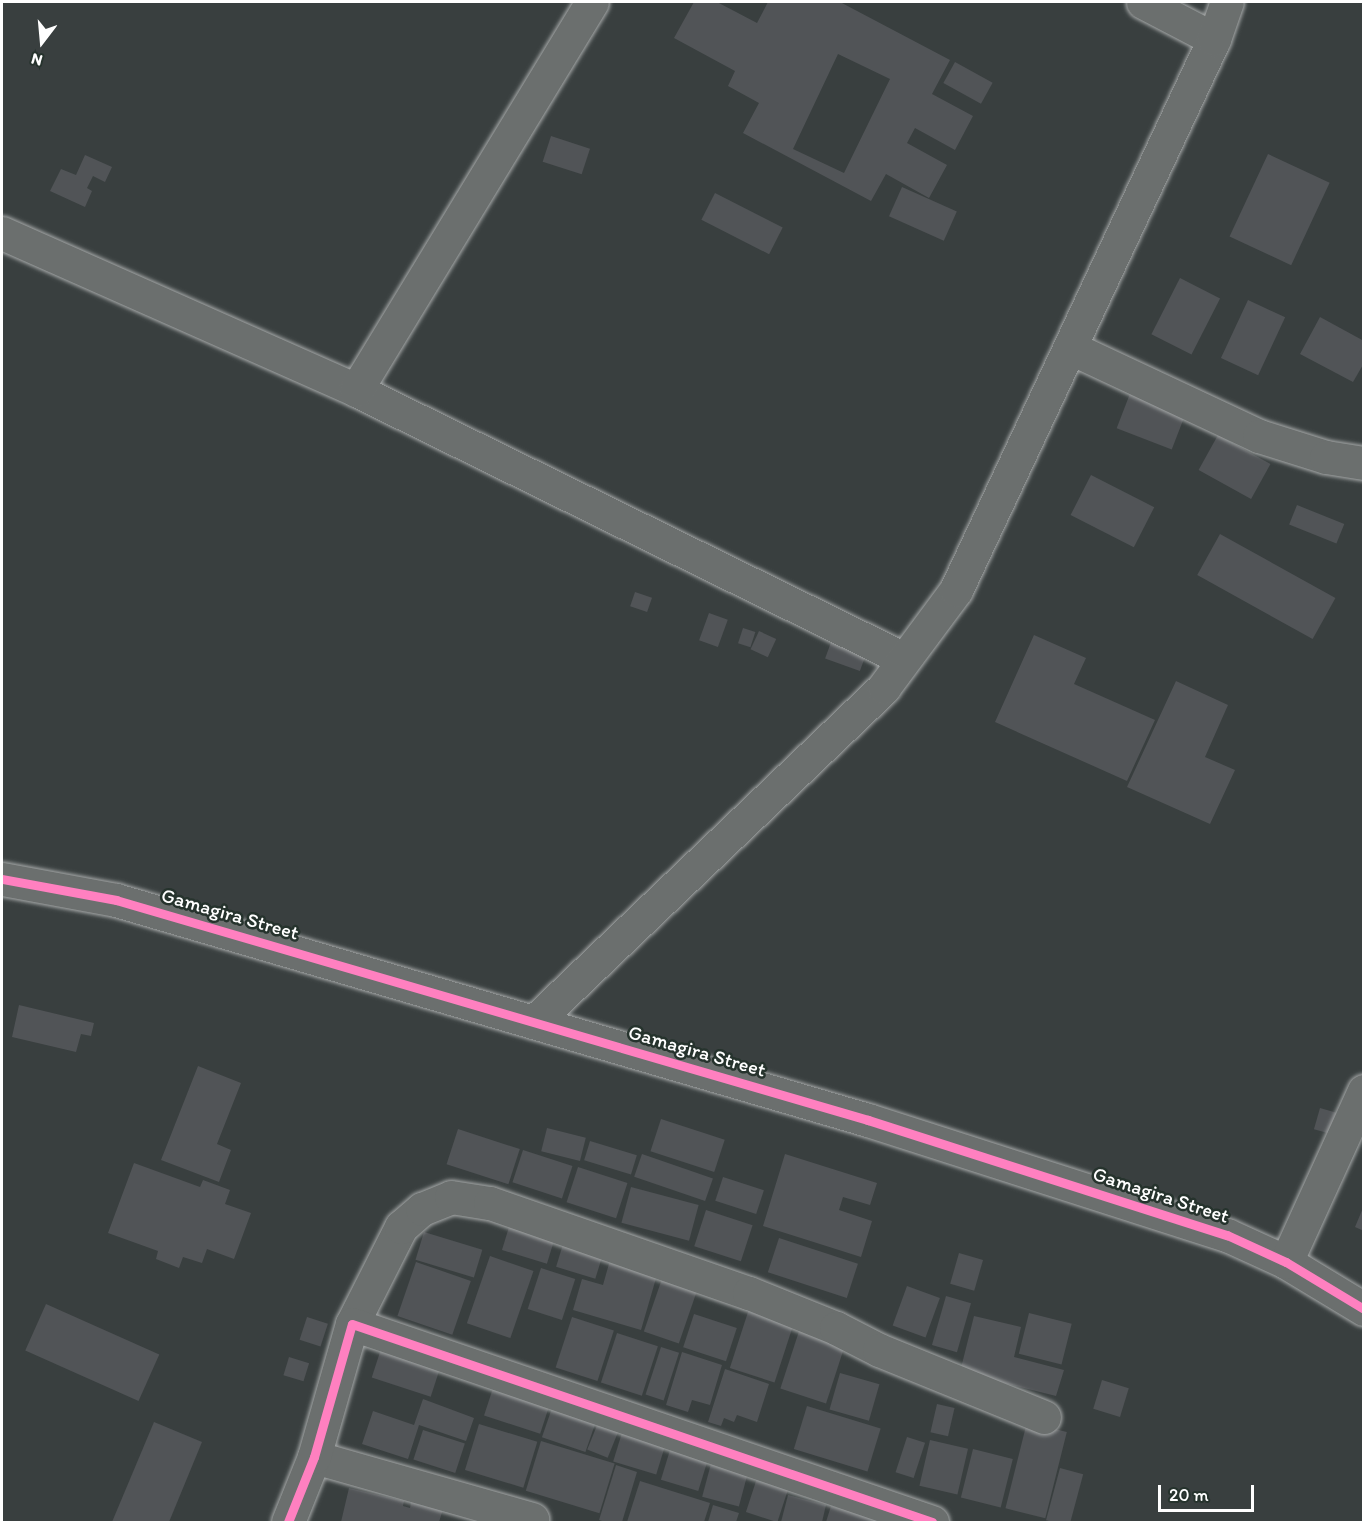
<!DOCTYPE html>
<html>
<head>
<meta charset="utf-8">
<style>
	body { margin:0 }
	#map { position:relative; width:1365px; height:1524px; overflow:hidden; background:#393f3f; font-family:Itim,sans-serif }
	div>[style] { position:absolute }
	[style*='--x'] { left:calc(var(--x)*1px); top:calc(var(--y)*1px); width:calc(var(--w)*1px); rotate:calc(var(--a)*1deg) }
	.building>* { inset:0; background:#515457; transform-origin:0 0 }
	.roads { filter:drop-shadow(0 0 2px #a6a9a9) drop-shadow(0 0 2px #a6a9a9) }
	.minor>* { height:33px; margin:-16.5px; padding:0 16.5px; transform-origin:16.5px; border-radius:16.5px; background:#6b6f6e }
	.cycleway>* { height:9px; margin:-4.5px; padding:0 4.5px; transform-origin:4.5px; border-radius:4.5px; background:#ff80c0 }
	span { translate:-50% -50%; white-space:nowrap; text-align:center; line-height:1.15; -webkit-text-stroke:5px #26332d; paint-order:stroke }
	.street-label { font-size:20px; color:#fff }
	.frame { position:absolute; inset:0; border:3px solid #fff; pointer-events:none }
	.north { position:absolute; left:12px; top:12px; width:60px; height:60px; -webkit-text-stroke:4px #26332d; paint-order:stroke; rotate:196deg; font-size:16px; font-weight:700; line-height:24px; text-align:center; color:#fff }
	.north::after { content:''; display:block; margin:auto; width:21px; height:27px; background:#fff; clip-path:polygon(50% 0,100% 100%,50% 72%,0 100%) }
	.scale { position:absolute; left:1158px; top:1485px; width:96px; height:27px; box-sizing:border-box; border:3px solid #fff; border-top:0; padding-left:8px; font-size:18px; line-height:21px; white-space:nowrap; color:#fff; -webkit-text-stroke:4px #26332d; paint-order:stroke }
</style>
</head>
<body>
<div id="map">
	<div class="building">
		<i style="clip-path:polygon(evenodd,694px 2px,717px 2px,757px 23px,768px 2px,840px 2px,950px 60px,932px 94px,973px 116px,955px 150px,915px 128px,907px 143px,947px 165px,929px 198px,886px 174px,871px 201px,743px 133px,759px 103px,728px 86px,735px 71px,674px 38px,694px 2px,838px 54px,890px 79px,844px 173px,793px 149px,838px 54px)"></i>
		<i style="left:955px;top:62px;width:43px;height:24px;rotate:29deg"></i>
		<i style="left:551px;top:136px;width:41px;height:27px;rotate:18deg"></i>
		<i style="left:1268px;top:154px;width:68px;height:91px;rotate:25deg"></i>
		<i style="clip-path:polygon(85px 155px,112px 167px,105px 182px,93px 176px,87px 188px,92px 191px,85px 207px,50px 191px,61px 169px,76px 175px)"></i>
		<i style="left:902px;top:187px;width:60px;height:32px;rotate:24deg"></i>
		<i style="left:715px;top:193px;width:76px;height:30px;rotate:27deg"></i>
		<i style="left:1180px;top:278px;width:45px;height:63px;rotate:27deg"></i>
		<i style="left:1248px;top:300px;width:41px;height:64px;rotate:25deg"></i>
		<i style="clip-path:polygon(1320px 317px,1364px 341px,1364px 363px,1353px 382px,1300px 354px)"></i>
		<i style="left:1131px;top:391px;width:59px;height:40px;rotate:21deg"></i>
		<i style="left:1218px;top:435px;width:60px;height:40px;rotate:29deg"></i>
		<i style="left:1091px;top:475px;width:71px;height:45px;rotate:27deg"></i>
		<i style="left:1297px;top:505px;width:51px;height:21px;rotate:22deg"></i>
		<i style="left:1220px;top:534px;width:132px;height:47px;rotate:29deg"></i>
		<i style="left:635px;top:592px;width:18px;height:15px;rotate:19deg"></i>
		<i style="left:709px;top:613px;width:20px;height:29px;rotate:20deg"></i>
		<i style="left:743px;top:628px;width:13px;height:16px;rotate:18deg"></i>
		<i style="left:759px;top:631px;width:19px;height:20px;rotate:25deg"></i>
		<i style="left:834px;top:634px;width:37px;height:26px;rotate:20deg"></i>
		<i style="clip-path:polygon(1034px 635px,1086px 658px,1074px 684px,1155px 720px,1127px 781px,995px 722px)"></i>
		<i style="clip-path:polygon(1176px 681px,1228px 705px,1205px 757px,1235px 770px,1210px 824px,1127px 787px)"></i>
		<i style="clip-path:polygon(19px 1005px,94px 1023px,91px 1036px,81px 1034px,76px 1052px,12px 1037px)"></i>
		<i style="clip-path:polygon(198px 1066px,241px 1083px,217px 1144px,231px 1150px,219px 1182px,161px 1160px)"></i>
		<i style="left:1320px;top:1108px;width:18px;height:22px;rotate:16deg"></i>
		<i style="left:661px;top:1119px;width:67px;height:34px;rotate:18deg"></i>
		<i style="left:547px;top:1128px;width:40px;height:24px;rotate:14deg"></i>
		<i style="left:458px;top:1129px;width:65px;height:37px;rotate:18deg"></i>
		<i style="left:590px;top:1141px;width:49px;height:20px;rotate:17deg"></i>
		<i style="left:523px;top:1150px;width:52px;height:34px;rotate:18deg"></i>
		<i style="left:642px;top:1154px;width:75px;height:24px;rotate:19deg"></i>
		<i style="clip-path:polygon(785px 1154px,877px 1183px,870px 1205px,843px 1197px,839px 1210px,872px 1221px,861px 1257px,763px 1226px)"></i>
		<i style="clip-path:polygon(134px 1163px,200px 1187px,203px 1180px,230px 1190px,225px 1204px,251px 1213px,234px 1259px,207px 1249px,202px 1263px,183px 1257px,179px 1268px,156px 1259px,158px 1251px,108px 1233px)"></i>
		<i style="left:578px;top:1167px;width:52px;height:37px;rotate:18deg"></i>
		<i style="left:723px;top:1177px;width:43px;height:25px;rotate:18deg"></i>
		<i style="left:631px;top:1187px;width:70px;height:37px;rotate:15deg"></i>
		<i style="clip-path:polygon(1363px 1208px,1364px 1208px,1364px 1231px,1355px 1227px)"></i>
		<i style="left:706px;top:1210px;width:49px;height:38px;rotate:18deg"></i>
		<i style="left:509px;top:1227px;width:47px;height:24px;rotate:17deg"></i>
		<i style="left:424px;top:1232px;width:61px;height:29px;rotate:17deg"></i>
		<i style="left:779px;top:1238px;width:83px;height:36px;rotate:18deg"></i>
		<i style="left:564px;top:1241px;width:41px;height:27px;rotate:17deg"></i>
		<i style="clip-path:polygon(612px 1253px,659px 1268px,641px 1330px,573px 1310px,582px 1279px,603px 1285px)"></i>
		<i style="left:959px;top:1253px;width:25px;height:32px;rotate:16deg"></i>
		<i style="left:490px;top:1256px;width:46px;height:71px;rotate:19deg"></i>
		<i style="left:416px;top:1262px;width:58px;height:57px;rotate:19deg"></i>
		<i style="left:541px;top:1268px;width:36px;height:43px;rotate:18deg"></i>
		<i style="left:665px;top:1270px;width:37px;height:65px;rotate:19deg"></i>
		<i style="left:907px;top:1286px;width:35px;height:42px;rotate:20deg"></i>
		<i style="left:946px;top:1296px;width:26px;height:51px;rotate:16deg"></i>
		<i style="left:46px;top:1304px;width:124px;height:51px;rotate:24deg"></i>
		<i style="left:749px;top:1309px;width:47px;height:62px;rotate:18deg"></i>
		<i style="left:1029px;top:1313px;width:44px;height:42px;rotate:14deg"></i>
		<i style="left:694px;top:1314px;width:45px;height:35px;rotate:18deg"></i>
		<i style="clip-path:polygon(974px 1316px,1021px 1327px,1014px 1357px,1064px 1370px,1056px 1396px,960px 1372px)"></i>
		<i style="left:307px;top:1317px;width:22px;height:24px;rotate:18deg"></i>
		<i style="left:572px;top:1317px;width:44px;height:53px;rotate:18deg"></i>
		<i style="left:802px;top:1322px;width:48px;height:70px;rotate:18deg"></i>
		<i style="left:617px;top:1333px;width:43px;height:52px;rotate:18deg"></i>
		<i style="left:661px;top:1347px;width:19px;height:50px;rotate:18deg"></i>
		<i style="left:381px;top:1349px;width:62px;height:30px;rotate:18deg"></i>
		<i style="clip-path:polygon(682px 1352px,722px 1365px,710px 1405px,692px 1400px,688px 1412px,666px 1405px)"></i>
		<i style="left:289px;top:1357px;width:21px;height:19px;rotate:17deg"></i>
		<i style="clip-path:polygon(725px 1369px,769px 1384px,757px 1422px,737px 1415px,734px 1422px,724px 1418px,721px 1426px,708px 1422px)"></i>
		<i style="left:840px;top:1373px;width:41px;height:38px;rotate:16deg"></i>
		<i style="left:1102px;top:1380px;width:28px;height:30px;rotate:17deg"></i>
		<i style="left:493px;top:1388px;width:59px;height:29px;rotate:18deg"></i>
		<i style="clip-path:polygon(423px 1399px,474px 1418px,466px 1441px,419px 1425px,408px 1459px,362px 1444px,373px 1411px,414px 1425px)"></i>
		<i style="left:937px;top:1404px;width:18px;height:29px;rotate:13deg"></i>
		<i style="left:553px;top:1405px;width:46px;height:34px;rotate:19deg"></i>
		<i style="left:807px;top:1406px;width:77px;height:45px;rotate:17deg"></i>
		<i style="left:600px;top:1418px;width:22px;height:34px;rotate:22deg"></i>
		<i style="clip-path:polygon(154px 1422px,202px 1442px,169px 1522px,112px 1522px)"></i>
		<i style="left:1027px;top:1422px;width:41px;height:89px;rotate:14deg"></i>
		<i style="left:479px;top:1424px;width:61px;height:48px;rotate:17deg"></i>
		<i style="left:624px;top:1426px;width:45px;height:37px;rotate:17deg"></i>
		<i style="left:423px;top:1430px;width:44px;height:31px;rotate:18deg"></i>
		<i style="left:907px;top:1437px;width:19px;height:37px;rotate:18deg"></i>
		<i style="left:930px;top:1440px;width:39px;height:47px;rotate:13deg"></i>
		<i style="left:541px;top:1441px;width:77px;height:52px;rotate:17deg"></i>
		<i style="left:973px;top:1449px;width:41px;height:50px;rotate:14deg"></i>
		<i style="left:670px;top:1450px;width:39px;height:31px;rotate:17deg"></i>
		<i style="left:712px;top:1460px;width:38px;height:38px;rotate:15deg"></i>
		<i style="clip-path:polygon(616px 1465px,637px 1472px,622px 1522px,605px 1522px,599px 1520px)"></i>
		<i style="left:1060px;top:1468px;width:24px;height:54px;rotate:15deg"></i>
		<i style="left:758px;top:1475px;width:33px;height:39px;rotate:18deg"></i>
		<i style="clip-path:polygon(640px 1481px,710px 1503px,704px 1522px,627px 1522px)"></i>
		<i style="clip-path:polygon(349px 1488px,404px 1501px,403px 1506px,410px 1508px,411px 1502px,443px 1509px,439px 1522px,341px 1522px)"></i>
		<i style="clip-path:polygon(788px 1495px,826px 1505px,822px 1522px,781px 1522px)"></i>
		<i style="clip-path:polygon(713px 1505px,739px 1513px,736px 1522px,708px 1522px)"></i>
		<i style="clip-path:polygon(831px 1506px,889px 1522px,826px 1522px)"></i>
	</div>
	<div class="roads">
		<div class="minor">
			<i style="--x:1143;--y:2;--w:80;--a:27.5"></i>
			<i style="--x:2;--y:233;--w:387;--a:23.9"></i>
			<i style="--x:356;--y:390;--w:610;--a:26.15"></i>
			<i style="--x:1071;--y:348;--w:208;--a:25.1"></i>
			<i style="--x:1259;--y:436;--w:70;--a:17.4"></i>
			<i style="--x:1326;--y:457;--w:38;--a:9"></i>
			<i style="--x:356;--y:390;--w:454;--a:-58.7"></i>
			<i style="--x:2;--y:879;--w:116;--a:10.4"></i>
			<i style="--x:116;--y:900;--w:784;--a:16.31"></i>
			<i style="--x:868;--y:1120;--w:377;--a:17.8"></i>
			<i style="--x:1227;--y:1235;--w:65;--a:24.6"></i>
			<i style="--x:1286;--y:1262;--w:91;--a:31.1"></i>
			<i style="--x:534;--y:1022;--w:484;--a:-43.7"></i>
			<i style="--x:884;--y:687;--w:121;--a:-53.4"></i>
			<i style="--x:956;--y:590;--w:608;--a:-64.91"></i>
			<i style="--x:1214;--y:39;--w:39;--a:-71"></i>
			<i style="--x:1286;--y:1262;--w:188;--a:-65.5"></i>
			<i style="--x:352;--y:1324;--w:109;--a:-63.2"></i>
			<i style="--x:401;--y:1227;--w:28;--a:-41"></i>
			<i style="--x:422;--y:1209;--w:31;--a:-22"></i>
			<i style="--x:451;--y:1197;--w:39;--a:9"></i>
			<i style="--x:490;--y:1203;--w:274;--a:19.2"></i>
			<i style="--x:749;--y:1293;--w:94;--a:21.9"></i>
			<i style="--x:836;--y:1328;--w:48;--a:27.1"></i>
			<i style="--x:879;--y:1350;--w:178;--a:22.1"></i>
			<i style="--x:314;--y:1457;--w:227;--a:15.9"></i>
			<i style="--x:288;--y:1522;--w:70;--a:-68.2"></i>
			<i style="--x:314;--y:1457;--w:138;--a:-74.1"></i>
			<i style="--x:352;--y:1324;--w:613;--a:18.85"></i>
		</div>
	</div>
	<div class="cycleway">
		<i style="--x:2;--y:879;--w:116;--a:10.4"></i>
		<i style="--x:116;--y:900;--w:784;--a:16.31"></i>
		<i style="--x:868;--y:1120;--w:377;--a:17.8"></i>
		<i style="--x:1227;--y:1235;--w:65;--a:24.6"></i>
		<i style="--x:1286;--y:1262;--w:91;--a:31.1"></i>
		<i style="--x:288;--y:1522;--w:70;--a:-68.2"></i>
		<i style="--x:314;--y:1457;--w:138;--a:-74.1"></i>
		<i style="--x:352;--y:1324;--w:613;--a:18.85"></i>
	</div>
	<div class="street-label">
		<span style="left:230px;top:914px;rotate:16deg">Gamagira Street</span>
		<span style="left:697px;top:1051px;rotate:16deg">Gamagira Street</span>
		<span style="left:1161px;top:1195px;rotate:18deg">Gamagira Street</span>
	</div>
	<div class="frame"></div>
	<div class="north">N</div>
	<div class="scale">20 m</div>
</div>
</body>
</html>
